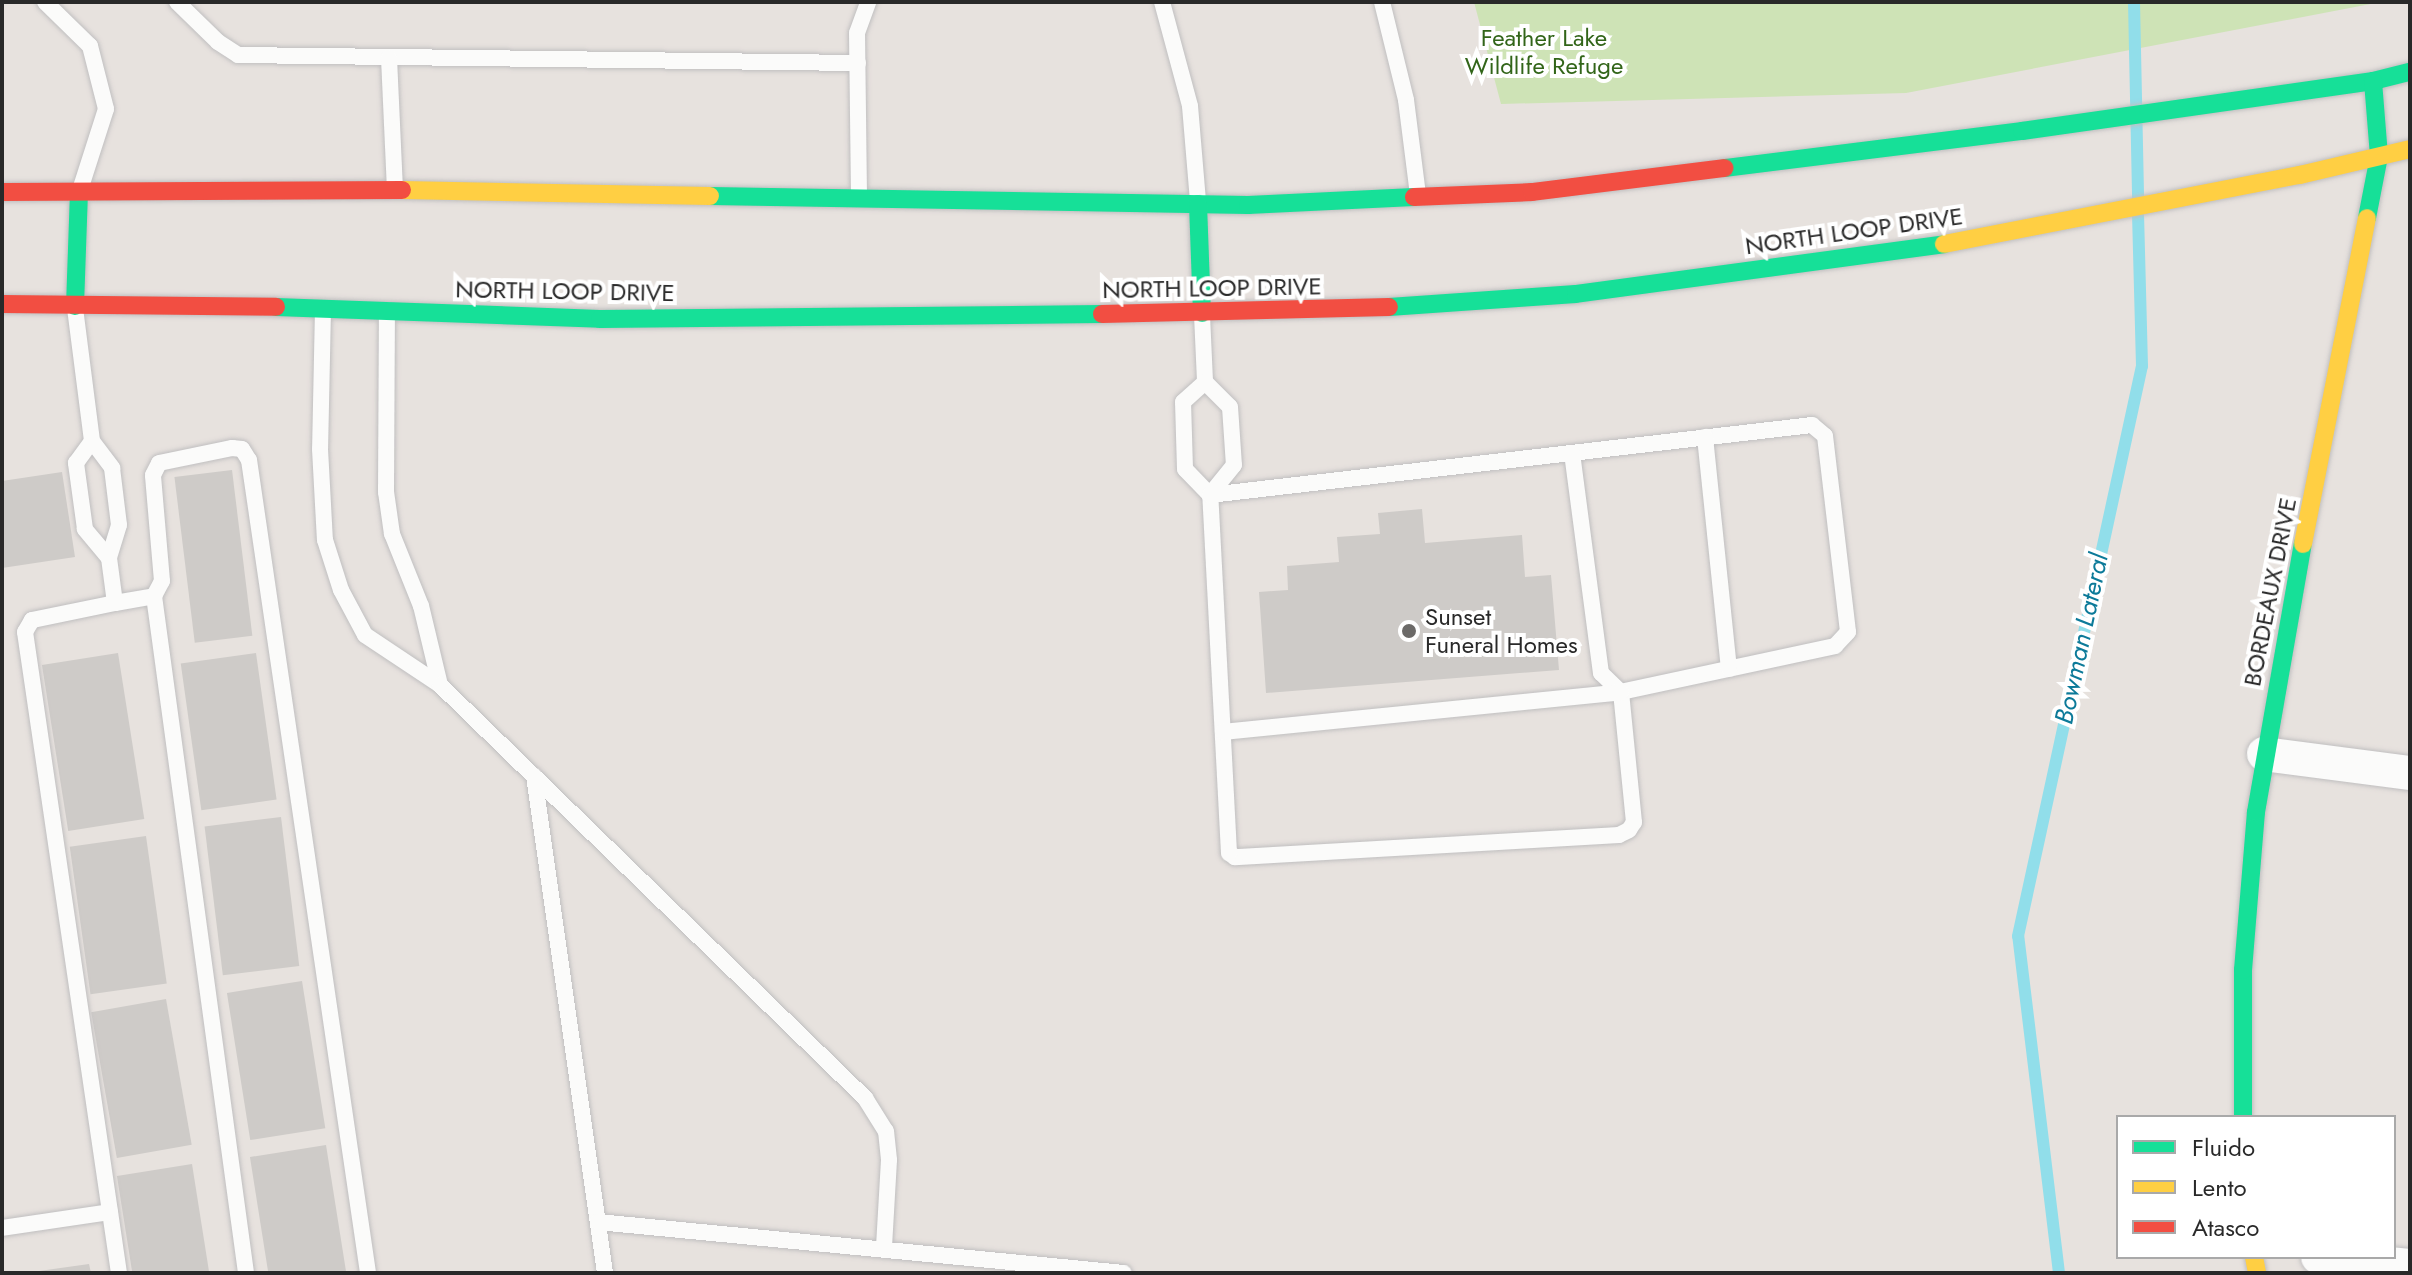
<!DOCTYPE html>
<html>
<head>
<meta charset="utf-8">
<style>
	body { margin:0 }
	#map { position:relative; width:2412px; height:1275px; overflow:hidden; background:#e7e2de; font-family:Jost,sans-serif }
	div>[style] { position:absolute }
	[style*='--x'] { left:calc(var(--x)*1px); top:calc(var(--y)*1px); width:calc(var(--w)*1px); rotate:calc(var(--a)*1deg) }
	.green>* { inset:0; background:#cee3b6 }
	.stream>* { height:12px; margin:-6px; padding:0 6px; transform-origin:6px; border-radius:6px; background:#91deea }
	.building>* { inset:0; background:#cecbc8; transform-origin:0 0 }
	.roads { filter:drop-shadow(0 0 2px #c0bfc0) drop-shadow(0 0 2px #c0bfc0) }
	.lane>* { height:16px; margin:-8px; padding:0 8px; transform-origin:8px; border-radius:8px; background:#fbfbfa }
	.street>* { height:34px; margin:-17px; padding:0 17px; transform-origin:17px; border-radius:17px; background:#fbfbfa }
	.fast>* { height:18px; margin:-9px; padding:0 9px; transform-origin:9px; border-radius:9px; background:#16e098 }
	.slow>* { height:18px; margin:-9px; padding:0 9px; transform-origin:9px; border-radius:9px; background:#ffcf43 }
	.jam>* { height:18px; margin:-9px; padding:0 9px; transform-origin:9px; border-radius:9px; background:#f24e42 }
	.dots>* { width:22px; height:22px; translate:-50% -50%; box-sizing:border-box; border:4px solid #fff; border-radius:50% }
	span { translate:-50% -50%; white-space:nowrap; text-align:center; line-height:1.15; -webkit-text-stroke:8px #fff; paint-order:stroke }
	.park-label { font-size:24px; color:#326519 }
	.street-label { font-size:24px; color:#292929 }
	.poi-label { font-size:24px; color:#292929 }
	.left { translate:0 -50%; text-align:left }
	.water-label { font-size:26px; color:#0c7a99; font-style:italic }
	.frame { position:absolute; inset:0; border:4px solid #292929; pointer-events:none }
	.legend { position:absolute; left:2116px; top:1115px; width:280px; height:144px; box-sizing:border-box; background:#fff; border:2px solid #a9a9a9; margin:0; padding:10px 14px; list-style:none; font-size:24px; color:#292929 }
	.legend li { display:flex; align-items:center; gap:16px; height:40px }
	.legend b { width:40px; border:2px solid #a9a9a9 }
</style>
</head>
<body>
<div id="map">
	<div class="green">
		<i style="clip-path:polygon(1474px 2px,2381px 2px,1906px 93px,1501px 104px)"></i>
	</div>
	<div class="stream">
		<i style="--x:2134;--y:2;--w:196;--a:88.8"></i>
		<i style="--x:2059;--y:1273;--w:339;--a:-96.9"></i>
		<i style="--x:2018;--y:936;--w:583;--a:-77.73"></i>
		<i style="--x:2142;--y:366;--w:150;--a:-91.5"></i>
	</div>
	<div class="building">
		<i style="left:232px;top:470px;width:167px;height:58px;rotate:83deg"></i>
		<i style="clip-path:polygon(62px 472px,75px 557px,2px 568px,2px 481px)"></i>
		<i style="clip-path:polygon(1422px 509px,1425px 543px,1522px 535px,1525px 577px,1551px 575px,1559px 670px,1266px 693px,1259px 592px,1288px 590px,1287px 566px,1339px 562px,1337px 537px,1380px 534px,1378px 513px)"></i>
		<i style="left:118px;top:653px;width:168px;height:77px;rotate:81deg"></i>
		<i style="left:256px;top:653px;width:148px;height:76px;rotate:82deg"></i>
		<i style="left:281px;top:817px;width:150px;height:77px;rotate:83deg"></i>
		<i style="left:146px;top:836px;width:149px;height:77px;rotate:82deg"></i>
		<i style="left:302px;top:981px;width:149px;height:76px;rotate:81deg"></i>
		<i style="left:166px;top:999px;width:148px;height:76px;rotate:80deg"></i>
		<i style="left:326px;top:1145px;width:130px;height:77px;rotate:81deg"></i>
		<i style="left:192px;top:1164px;width:110px;height:76px;rotate:81deg"></i>
		<i style="clip-path:polygon(89px 1264px,91px 1273px,39px 1273px,39px 1271px)"></i>
	</div>
	<div class="roads">
		<div class="lane">
			<i style="--x:45;--y:2;--w:63;--a:44.4"></i>
			<i style="--x:90;--y:46;--w:65;--a:75.7"></i>
			<i style="--x:106;--y:109;--w:82;--a:107.8"></i>
			<i style="--x:177;--y:2;--w:57;--a:44.3"></i>
			<i style="--x:218;--y:42;--w:24;--a:33"></i>
			<i style="--x:238;--y:55;--w:620;--a:0.74"></i>
			<i style="--x:1162;--y:2;--w:108;--a:74.9"></i>
			<i style="--x:1190;--y:106;--w:96;--a:85.2"></i>
			<i style="--x:1382;--y:2;--w:101;--a:76.2"></i>
			<i style="--x:1406;--y:100;--w:96;--a:82.8"></i>
			<i style="--x:389;--y:58;--w:131;--a:87.4"></i>
			<i style="--x:859;--y:196;--w:163;--a:-90.7"></i>
			<i style="--x:857;--y:33;--w:33;--a:-70"></i>
			<i style="--x:75;--y:308;--w:134;--a:82.7"></i>
			<i style="--x:92;--y:441;--w:34;--a:53"></i>
			<i style="--x:112;--y:468;--w:57;--a:83"></i>
			<i style="--x:119;--y:525;--w:34;--a:107"></i>
			<i style="--x:109;--y:558;--w:38;--a:-130"></i>
			<i style="--x:85;--y:529;--w:67;--a:-97.8"></i>
			<i style="--x:76;--y:463;--w:27;--a:-54"></i>
			<i style="--x:323;--y:309;--w:140;--a:91.2"></i>
			<i style="--x:320;--y:449;--w:91;--a:86.9"></i>
			<i style="--x:325;--y:540;--w:52;--a:72.3"></i>
			<i style="--x:341;--y:590;--w:51;--a:61.9"></i>
			<i style="--x:365;--y:635;--w:90;--a:33.7"></i>
			<i style="--x:440;--y:685;--w:81;--a:-103.5"></i>
			<i style="--x:421;--y:606;--w:78;--a:-111.9"></i>
			<i style="--x:392;--y:534;--w:42;--a:-98.1"></i>
			<i style="--x:386;--y:492;--w:182;--a:-89.7"></i>
			<i style="--x:1202;--y:315;--w:67;--a:87.4"></i>
			<i style="--x:1205;--y:382;--w:35;--a:45"></i>
			<i style="--x:1230;--y:407;--w:58;--a:86.1"></i>
			<i style="--x:1234;--y:465;--w:38;--a:129"></i>
			<i style="--x:1210;--y:495;--w:36;--a:-134"></i>
			<i style="--x:1185;--y:469;--w:67;--a:-91.7"></i>
			<i style="--x:1183;--y:402;--w:30;--a:-42"></i>
			<i style="--x:1812;--y:425;--w:17;--a:40"></i>
			<i style="--x:1825;--y:436;--w:197;--a:83.3"></i>
			<i style="--x:1848;--y:632;--w:19;--a:133"></i>
			<i style="--x:1835;--y:646;--w:219;--a:167.9"></i>
			<i style="--x:1621;--y:692;--w:131;--a:84.3"></i>
			<i style="--x:1634;--y:822;--w:9;--a:122"></i>
			<i style="--x:1629;--y:830;--w:11;--a:153"></i>
			<i style="--x:1619;--y:835;--w:385;--a:176.7"></i>
			<i style="--x:1235;--y:857;--w:7;--a:-146"></i>
			<i style="--x:1229;--y:853;--w:359;--a:-93"></i>
			<i style="--x:1210;--y:495;--w:606;--a:-6.63"></i>
			<i style="--x:1705;--y:437;--w:233;--a:84.1"></i>
			<i style="--x:1572;--y:453;--w:222;--a:82.5"></i>
			<i style="--x:1601;--y:673;--w:28;--a:44"></i>
			<i style="--x:109;--y:558;--w:45;--a:82.4"></i>
			<i style="--x:115;--y:603;--w:85;--a:168.4"></i>
			<i style="--x:32;--y:620;--w:14;--a:120"></i>
			<i style="--x:25;--y:632;--w:648;--a:81.66"></i>
			<i style="--x:154;--y:596;--w:17;--a:-62"></i>
			<i style="--x:162;--y:581;--w:106;--a:-94.9"></i>
			<i style="--x:153;--y:475;--w:13;--a:-63"></i>
			<i style="--x:159;--y:463;--w:75;--a:-11.6"></i>
			<i style="--x:232;--y:448;--w:10;--a:6"></i>
			<i style="--x:242;--y:449;--w:13;--a:58"></i>
			<i style="--x:249;--y:460;--w:822;--a:81.67"></i>
			<i style="--x:115;--y:603;--w:40;--a:-10"></i>
			<i style="--x:154;--y:596;--w:683;--a:82.26"></i>
			<i style="--x:440;--y:685;--w:593;--a:44.18"></i>
			<i style="--x:865;--y:1098;--w:39;--a:58"></i>
			<i style="--x:886;--y:1131;--w:29;--a:84"></i>
			<i style="--x:889;--y:1160;--w:87;--a:93.3"></i>
			<i style="--x:1223;--y:732;--w:400;--a:-5.7"></i>
			<i style="--x:534;--y:776;--w:502;--a:81.87"></i>
			<i style="--x:598;--y:1222;--w:528;--a:5.54"></i>
			<i style="--x:2;--y:1228;--w:109;--a:-8.4"></i>
		</div>
		<div class="street">
			<i style="--x:2264;--y:754;--w:147;--a:7.4"></i>
			<i style="--x:2318;--y:1257;--w:92;--a:5.6"></i>
		</div>
		<div class="fast">
			<i style="--x:1725;--y:168;--w:299;--a:-7.1"></i>
			<i style="--x:2022;--y:131;--w:355;--a:-8.1"></i>
			<i style="--x:2373;--y:81;--w:38;--a:-14"></i>
			<i style="--x:710;--y:196;--w:538;--a:0.96"></i>
			<i style="--x:1248;--y:205;--w:166;--a:-2.8"></i>
			<i style="--x:1198;--y:204;--w:109;--a:87.9"></i>
			<i style="--x:2367;--y:218;--w:63;--a:-79"></i>
			<i style="--x:2379;--y:156;--w:75;--a:-94.6"></i>
			<i style="--x:75;--y:306;--w:114;--a:-88"></i>
			<i style="--x:276;--y:307;--w:324;--a:2.1"></i>
			<i style="--x:600;--y:319;--w:502;--a:-0.57"></i>
			<i style="--x:1389;--y:307;--w:187;--a:-4"></i>
			<i style="--x:1576;--y:294;--w:371;--a:-7.7"></i>
			<i style="--x:2243;--y:1117;--w:147;--a:-90"></i>
			<i style="--x:2243;--y:970;--w:159;--a:-85.3"></i>
			<i style="--x:2256;--y:812;--w:272;--a:-80.1"></i>
		</div>
		<div class="slow">
			<i style="--x:402;--y:190;--w:308;--a:1.1"></i>
			<i style="--x:1944;--y:244;--w:363;--a:-11"></i>
			<i style="--x:2300;--y:175;--w:113;--a:-13.3"></i>
			<i style="--x:2303;--y:544;--w:332;--a:-78.9"></i>
			<i style="--x:2254;--y:1257;--w:16;--a:79"></i>
		</div>
		<div class="jam">
			<i style="--x:2;--y:192;--w:400;--a:-0.3"></i>
			<i style="--x:1414;--y:197;--w:118;--a:-2.4"></i>
			<i style="--x:1532;--y:192;--w:194;--a:-7.1"></i>
			<i style="--x:2;--y:304;--w:274;--a:0.6"></i>
			<i style="--x:1102;--y:314;--w:287;--a:-1.4"></i>
		</div>
	</div>
	<div class="dots">
		<i style="left:1409px;top:631px;background:#6c6a68"></i>
	</div>
	<div class="park-label">
		<span style="left:1544px;top:52px">Feather Lake<br>Wildlife Refuge</span>
	</div>
	<div class="street-label">
		<span style="left:1854px;top:231px;rotate:-8deg">NORTH LOOP DRIVE</span>
		<span style="left:1212px;top:288px;rotate:-1deg">NORTH LOOP DRIVE</span>
		<span style="left:565px;top:291px;rotate:1deg">NORTH LOOP DRIVE</span>
		<span style="left:2270px;top:592px;rotate:-79deg">BORDEAUX DRIVE</span>
	</div>
	<div class="poi-label">
		<span class="left" style="left:1425px;top:631px">Sunset<br>Funeral Homes</span>
	</div>
	<div class="water-label">
		<span style="left:2082px;top:639px;rotate:-78deg">Bowman Lateral</span>
	</div>
	<div class="frame"></div>
	<ul class="legend">
	<li><b style="height:10px;background:#16e098"></b>Fluido</li>
	<li><b style="height:10px;background:#ffcf43"></b>Lento</li>
	<li><b style="height:10px;background:#f24e42"></b>Atasco</li>
	</ul>
</div>
</body>
</html>
